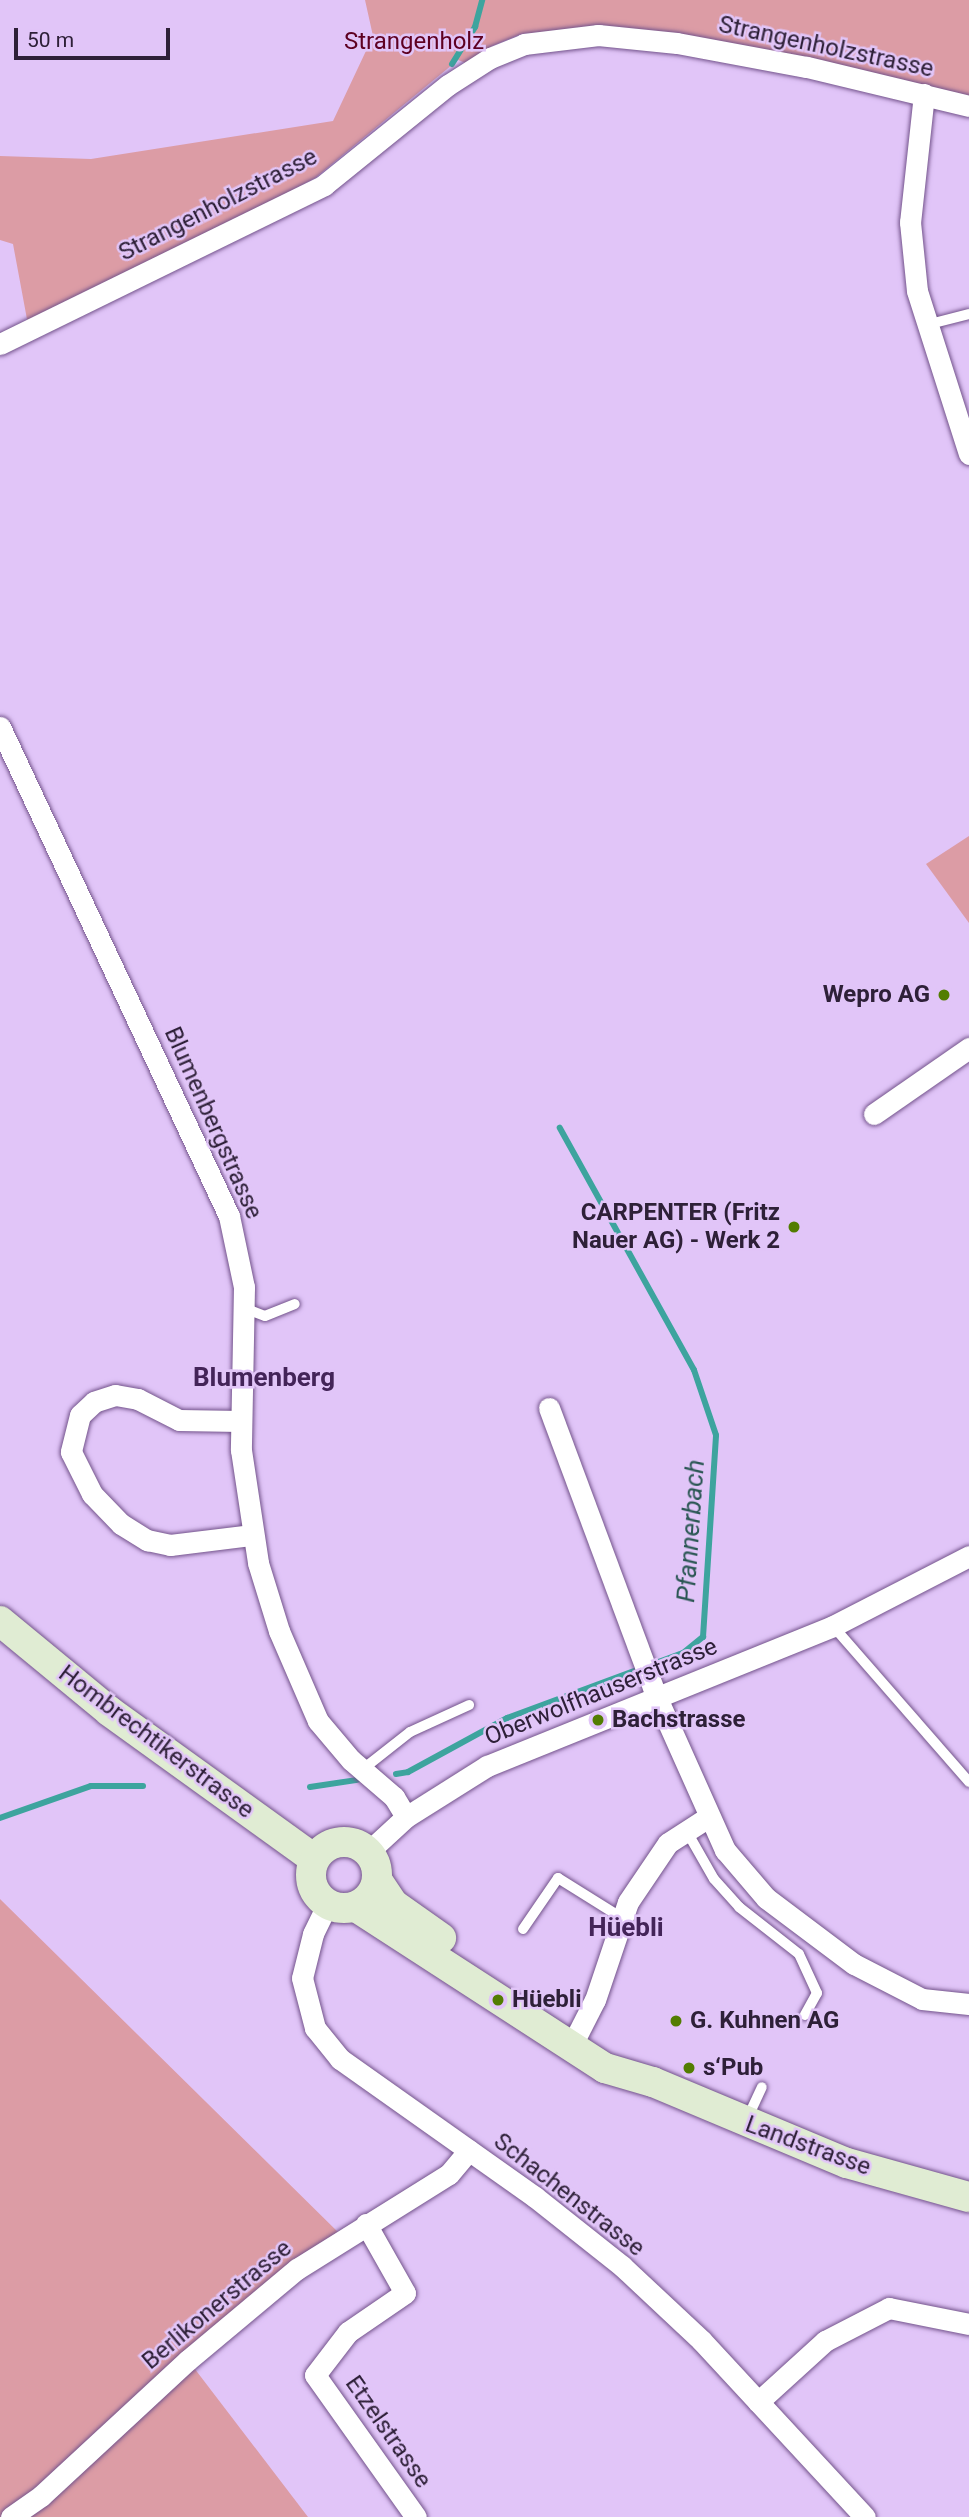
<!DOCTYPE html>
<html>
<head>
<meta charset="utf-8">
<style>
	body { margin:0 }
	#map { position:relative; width:969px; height:2517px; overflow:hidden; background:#e1c5f8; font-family:Roboto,sans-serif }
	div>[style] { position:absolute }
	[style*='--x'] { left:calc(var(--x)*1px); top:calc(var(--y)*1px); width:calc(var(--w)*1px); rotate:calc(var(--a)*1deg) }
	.green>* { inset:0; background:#dc9ca5 }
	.stream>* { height:6px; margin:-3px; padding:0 3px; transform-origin:3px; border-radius:3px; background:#3da49e }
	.roads { filter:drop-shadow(0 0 2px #73538b) drop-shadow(0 0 2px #73538b) }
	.lane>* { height:10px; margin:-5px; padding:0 5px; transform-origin:5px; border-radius:5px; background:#fff }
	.street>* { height:21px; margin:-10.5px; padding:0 10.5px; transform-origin:10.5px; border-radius:10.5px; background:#fff }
	.secondary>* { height:30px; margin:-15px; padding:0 15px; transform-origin:15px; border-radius:15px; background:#e0ecd3 }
	.secondary>.ring { margin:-15px; padding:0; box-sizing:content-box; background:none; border:30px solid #e0ecd3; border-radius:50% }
	.dots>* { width:19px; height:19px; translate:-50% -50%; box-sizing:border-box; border:4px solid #e1c5f8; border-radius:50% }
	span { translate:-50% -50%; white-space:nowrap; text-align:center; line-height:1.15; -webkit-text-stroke:5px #e1c5f8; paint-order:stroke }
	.park-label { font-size:24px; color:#5e0021 }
	.street-label { font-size:24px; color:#2e2038 }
	.poi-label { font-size:24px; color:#2e2038; font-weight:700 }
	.right { translate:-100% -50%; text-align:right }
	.left { translate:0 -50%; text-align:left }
	.neighbourhood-label { font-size:26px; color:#432458; font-weight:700 }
	.water-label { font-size:26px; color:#2a5653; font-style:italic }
	.scale { position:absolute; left:14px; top:28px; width:156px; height:32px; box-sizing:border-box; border:4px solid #2e2038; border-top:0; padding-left:9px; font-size:21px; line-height:24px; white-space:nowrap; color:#2e2038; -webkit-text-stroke:5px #e1c5f8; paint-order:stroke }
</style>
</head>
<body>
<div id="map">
	<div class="green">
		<i style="clip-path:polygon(365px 0,969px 0,969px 106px,598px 27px,521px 34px,492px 46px,466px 63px,458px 60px,315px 178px,29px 330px,13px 244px,0 240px,0 156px,91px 159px,333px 121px,373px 36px)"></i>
		<i style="clip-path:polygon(969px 836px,969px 923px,926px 864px)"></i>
		<i style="clip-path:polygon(0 1899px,343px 2237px,188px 2360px,308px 2517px,0 2517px)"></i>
	</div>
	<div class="stream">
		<i style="--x:452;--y:64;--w:44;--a:-58.1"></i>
		<i style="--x:475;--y:27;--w:28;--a:-75"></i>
		<i style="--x:396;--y:1774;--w:12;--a:-9"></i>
		<i style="--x:408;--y:1772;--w:113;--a:-28.6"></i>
		<i style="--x:507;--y:1718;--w:188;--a:-20.3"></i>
		<i style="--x:683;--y:1653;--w:26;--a:-39"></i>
		<i style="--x:703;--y:1637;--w:202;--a:-86.3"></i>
		<i style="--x:716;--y:1435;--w:69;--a:-108.7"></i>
		<i style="--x:694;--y:1370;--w:277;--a:-119"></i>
		<i style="--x:310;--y:1787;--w:48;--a:-8.5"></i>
		<i style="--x:0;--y:1818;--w:96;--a:-19.4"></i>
		<i style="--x:91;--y:1786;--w:52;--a:0"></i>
	</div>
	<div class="roads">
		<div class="lane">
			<i style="--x:926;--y:325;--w:44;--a:-14.3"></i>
			<i style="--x:244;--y:1308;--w:22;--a:21"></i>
			<i style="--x:265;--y:1316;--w:32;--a:-22"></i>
			<i style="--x:833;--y:1626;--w:207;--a:48.9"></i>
			<i style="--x:363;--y:1769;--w:60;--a:-38.2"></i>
			<i style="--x:410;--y:1732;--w:65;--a:-24.6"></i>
			<i style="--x:686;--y:1830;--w:56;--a:60.3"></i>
			<i style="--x:714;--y:1879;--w:38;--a:48"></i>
			<i style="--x:739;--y:1907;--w:76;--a:38.1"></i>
			<i style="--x:799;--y:1954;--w:43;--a:65.2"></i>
			<i style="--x:817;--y:1993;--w:25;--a:119"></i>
			<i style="--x:523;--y:1929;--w:62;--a:-55.5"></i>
			<i style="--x:558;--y:1878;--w:75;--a:32"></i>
			<i style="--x:747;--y:2119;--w:35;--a:-65"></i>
		</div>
		<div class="street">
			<i style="--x:924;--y:94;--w:129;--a:96.2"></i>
			<i style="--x:910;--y:222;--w:69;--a:84.2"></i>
			<i style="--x:917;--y:291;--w:171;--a:72.3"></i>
			<i style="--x:0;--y:344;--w:361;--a:-26.1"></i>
			<i style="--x:324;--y:185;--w:159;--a:-38.9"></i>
			<i style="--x:448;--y:85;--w:50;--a:-32.7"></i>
			<i style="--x:490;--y:58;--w:37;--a:-22"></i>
			<i style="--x:524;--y:44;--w:75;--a:-6.9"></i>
			<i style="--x:598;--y:35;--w:79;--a:5.8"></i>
			<i style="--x:677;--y:43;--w:132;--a:10.5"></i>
			<i style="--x:807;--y:67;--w:167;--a:13.5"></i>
			<i style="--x:0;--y:727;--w:540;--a:64.91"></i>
			<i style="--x:229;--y:1216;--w:73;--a:78.1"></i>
			<i style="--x:244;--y:1287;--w:163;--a:91.1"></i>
			<i style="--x:241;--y:1450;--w:114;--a:81.4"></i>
			<i style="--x:258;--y:1563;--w:71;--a:72.8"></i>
			<i style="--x:279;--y:1631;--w:98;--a:66.6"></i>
			<i style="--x:318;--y:1721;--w:51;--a:49.8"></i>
			<i style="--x:351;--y:1760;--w:57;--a:40.7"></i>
			<i style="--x:394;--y:1797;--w:23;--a:59"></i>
			<i style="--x:874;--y:1114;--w:116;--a:-34.8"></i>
			<i style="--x:549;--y:1408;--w:309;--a:69.6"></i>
			<i style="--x:657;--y:1698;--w:167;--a:65.9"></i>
			<i style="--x:725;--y:1850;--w:63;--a:49.5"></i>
			<i style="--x:766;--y:1898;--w:110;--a:36.9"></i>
			<i style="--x:854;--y:1964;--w:76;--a:27.2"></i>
			<i style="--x:922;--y:1999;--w:47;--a:6.1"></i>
			<i style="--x:240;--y:1421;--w:61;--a:-179.1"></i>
			<i style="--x:179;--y:1420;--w:46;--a:-152.9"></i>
			<i style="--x:138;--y:1399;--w:23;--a:-170"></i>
			<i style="--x:115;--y:1395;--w:22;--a:162"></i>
			<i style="--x:94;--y:1402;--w:19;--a:137"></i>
			<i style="--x:80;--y:1415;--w:38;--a:104"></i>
			<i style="--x:71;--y:1452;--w:47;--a:63.4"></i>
			<i style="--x:92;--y:1494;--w:42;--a:46"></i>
			<i style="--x:121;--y:1524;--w:31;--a:32"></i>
			<i style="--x:147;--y:1540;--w:24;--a:12"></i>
			<i style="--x:170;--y:1545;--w:83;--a:-7"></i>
			<i style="--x:368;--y:1852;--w:52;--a:-42.6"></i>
			<i style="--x:406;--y:1817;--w:96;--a:-32.2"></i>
			<i style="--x:487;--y:1766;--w:373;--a:-22"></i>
			<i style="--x:833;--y:1626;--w:153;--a:-27.2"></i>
			<i style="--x:327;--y:1905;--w:32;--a:116"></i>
			<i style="--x:313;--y:1934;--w:45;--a:104"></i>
			<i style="--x:302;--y:1978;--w:52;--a:75.4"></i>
			<i style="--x:315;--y:2028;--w:40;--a:51"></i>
			<i style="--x:340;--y:2059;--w:239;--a:35.3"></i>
			<i style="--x:535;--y:2197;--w:111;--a:38.4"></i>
			<i style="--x:622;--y:2266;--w:108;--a:43.1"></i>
			<i style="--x:701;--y:2340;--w:241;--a:47.2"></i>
			<i style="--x:578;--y:2033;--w:37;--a:-63"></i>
			<i style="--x:595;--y:2000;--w:103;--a:-71.4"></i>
			<i style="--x:628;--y:1902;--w:71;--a:-55.9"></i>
			<i style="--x:668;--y:1843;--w:46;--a:-32.7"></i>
			<i style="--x:366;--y:2224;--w:79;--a:60.5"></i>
			<i style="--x:405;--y:2293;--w:69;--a:145.6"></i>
			<i style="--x:348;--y:2332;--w:54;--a:127.5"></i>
			<i style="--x:315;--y:2375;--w:174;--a:54.6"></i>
			<i style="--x:758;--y:2402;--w:91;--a:-42.3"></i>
			<i style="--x:825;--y:2341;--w:72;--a:-27.3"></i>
			<i style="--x:889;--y:2308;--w:82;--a:11.3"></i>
			<i style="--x:11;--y:2517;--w:37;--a:-35"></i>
			<i style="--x:41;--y:2496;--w:200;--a:-42.8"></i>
			<i style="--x:188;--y:2360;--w:142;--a:-39.9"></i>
			<i style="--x:297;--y:2269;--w:179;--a:-32"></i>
			<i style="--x:449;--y:2174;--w:31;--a:-50"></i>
		</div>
		<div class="secondary">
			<i style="--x:0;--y:1621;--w:141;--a:39.5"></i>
			<i style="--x:109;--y:1711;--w:253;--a:35.8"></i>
			<i class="ring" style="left:311px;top:1842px;width:36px;height:36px"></i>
			<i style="--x:377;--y:1880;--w:29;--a:56"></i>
			<i style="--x:393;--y:1904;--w:59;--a:35.3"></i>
			<i style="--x:356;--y:1907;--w:297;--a:32.9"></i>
			<i style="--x:605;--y:2068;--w:50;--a:16.3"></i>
			<i style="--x:653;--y:2082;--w:210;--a:22.7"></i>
			<i style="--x:847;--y:2163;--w:127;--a:15.6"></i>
		</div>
	</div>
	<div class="dots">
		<i style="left:944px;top:995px;background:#527d01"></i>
		<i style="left:794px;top:1227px;background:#527d01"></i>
		<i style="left:598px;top:1720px;background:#527d01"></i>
		<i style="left:498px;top:2000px;background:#527d01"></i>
		<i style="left:676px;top:2021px;background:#527d01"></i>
		<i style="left:689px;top:2068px;background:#527d01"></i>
	</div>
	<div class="park-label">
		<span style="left:414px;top:42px">Strangenholz</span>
	</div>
	<div class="street-label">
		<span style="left:826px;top:47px;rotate:12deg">Strangenholzstrasse</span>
		<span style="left:218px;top:205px;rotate:-27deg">Strangenholzstrasse</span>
		<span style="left:213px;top:1123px;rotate:66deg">Blumenbergstrasse</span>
		<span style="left:601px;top:1692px;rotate:-22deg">Oberwolfhauserstrasse</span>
		<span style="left:156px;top:1742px;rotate:37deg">Hombrechtikerstrasse</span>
		<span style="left:808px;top:2146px;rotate:20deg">Landstrasse</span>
		<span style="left:569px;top:2195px;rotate:38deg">Schachenstrasse</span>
		<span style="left:217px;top:2305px;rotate:-40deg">Berlikonerstrasse</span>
		<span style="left:388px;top:2432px;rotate:55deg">Etzelstrasse</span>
	</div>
	<div class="poi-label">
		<span class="right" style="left:930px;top:995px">Wepro AG</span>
		<span class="right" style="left:780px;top:1227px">CARPENTER (Fritz<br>Nauer AG) - Werk 2</span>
		<span class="left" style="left:612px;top:1720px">Bachstrasse</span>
		<span class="left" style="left:512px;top:2000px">Hüebli</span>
		<span class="left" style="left:690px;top:2021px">G. Kuhnen AG</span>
		<span class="left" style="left:703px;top:2068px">s‘Pub</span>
	</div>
	<div class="neighbourhood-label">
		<span style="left:264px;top:1378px">Blumenberg</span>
		<span style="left:626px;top:1928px">Hüebli</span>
	</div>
	<div class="water-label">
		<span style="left:691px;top:1531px;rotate:-86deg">Pfannerbach</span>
	</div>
	<div class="scale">50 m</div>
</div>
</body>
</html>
